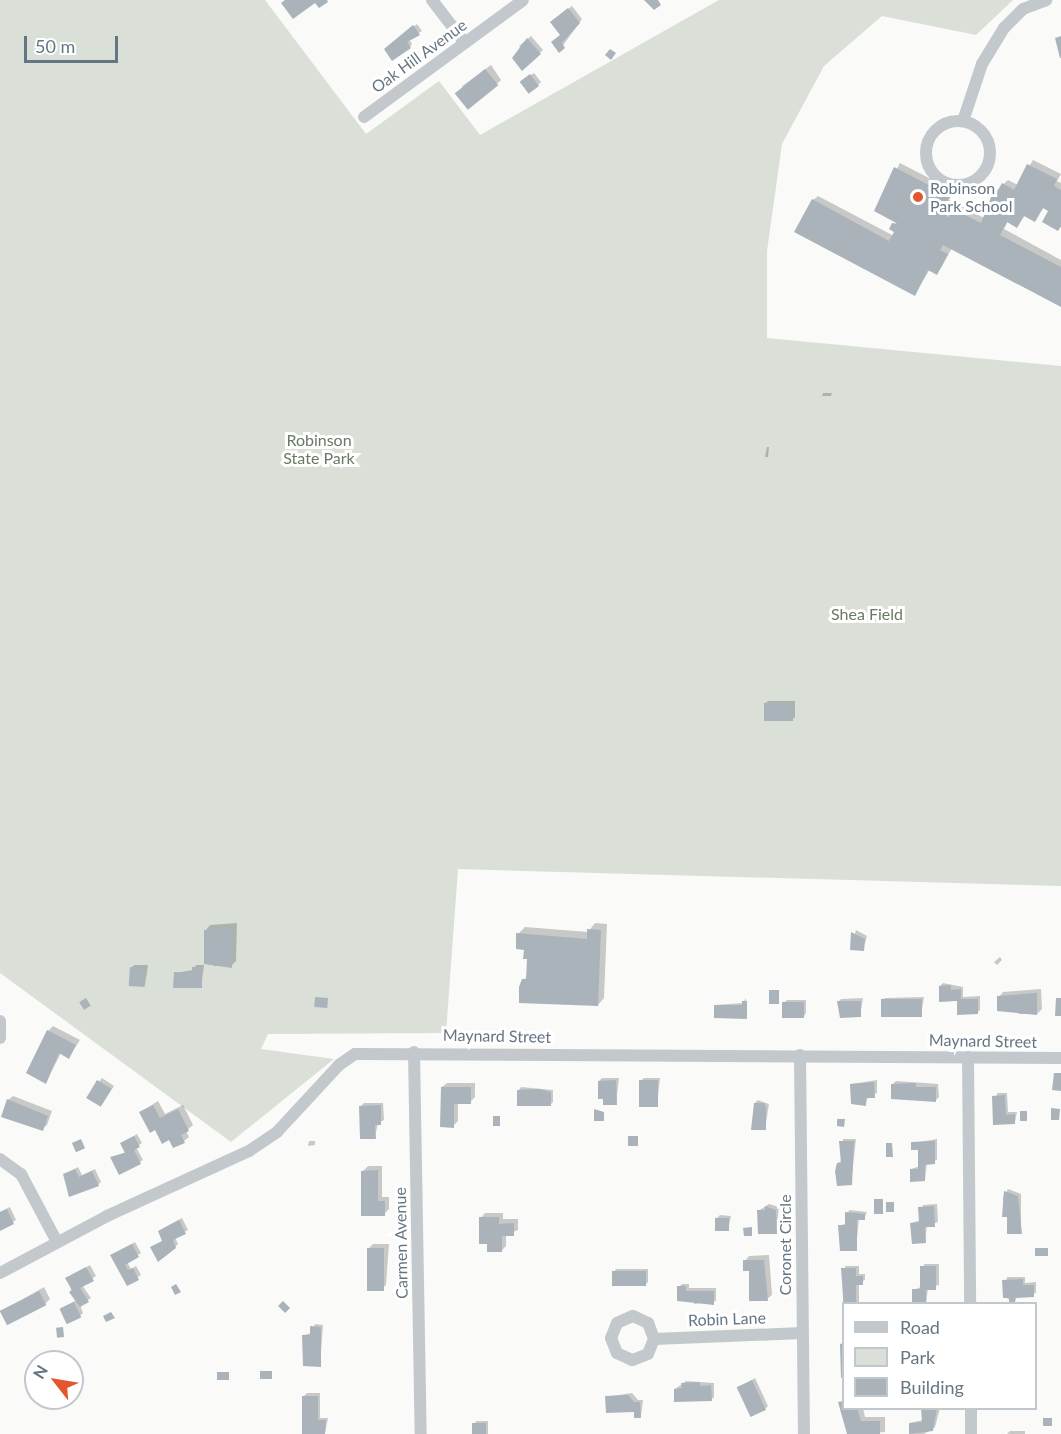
<!DOCTYPE html>
<html>
<head>
<meta charset="utf-8">
<style>
	body { margin:0 }
	#map { position:relative; width:1061px; height:1434px; overflow:hidden; background:#fafaf8; font-family:Lato,sans-serif }
	div>[style] { position:absolute }
	[style*='--x'] { left:calc(var(--x)*1px); top:calc(var(--y)*1px); width:calc(var(--w)*1px); rotate:calc(var(--a)*1deg) }
	.green>* { inset:0; background:#dadfd7 }
	.shadow>* { inset:0; background:#0003 }
	.building>* { inset:0; background:#aab3b9; transform-origin:0 0 }
	.street>* { height:12px; margin:-6px; padding:0 6px; transform-origin:6px; border-radius:6px; background:#c3c8cc }
	.street>.ring { margin:-6px; padding:0; box-sizing:content-box; background:none; border:12px solid #c3c8cc; border-radius:50% }
	.dots>* { width:16px; height:16px; translate:-50% -50%; box-sizing:border-box; border:3px solid #fff; border-radius:50% }
	span { translate:-50% -50%; white-space:nowrap; text-align:center; line-height:1.15; -webkit-text-stroke:6px #fff; paint-order:stroke }
	.street-label { font-size:16px; color:#657683 }
	.poi-label { font-size:16px; color:#657683 }
	.left { translate:0 -50%; text-align:left }
	.park-label { font-size:16px; color:#687a64 }
	.legend { position:absolute; left:842px; top:1302px; width:195px; height:108px; box-sizing:border-box; background:#fff; border:2px solid #c1c8cd; margin:0; padding:8px 10px; list-style:none; font-size:18px; color:#657683 }
	.legend li { display:flex; align-items:center; gap:12px; height:30px }
	.legend b { width:30px; border:2px solid #c1c8cd }
	.north { position:absolute; left:24px; top:1350px; width:60px; height:60px; box-sizing:border-box; background:#fff; border:2px solid #c1c8cd; border-radius:50%; rotate:301deg; font-size:16px; font-weight:700; line-height:24px; text-align:center; color:#657683 }
	.north::after { content:''; display:block; margin:auto; width:21px; height:27px; background:#e4572e; clip-path:polygon(50% 0,100% 100%,50% 72%,0 100%) }
	.scale { position:absolute; left:24px; top:36px; width:94px; height:27px; box-sizing:border-box; border:3px solid #657683; border-top:0; padding-left:8px; font-size:18px; line-height:21px; white-space:nowrap; color:#657683; -webkit-text-stroke:4px #fff; paint-order:stroke }
</style>
</head>
<body>
<div id="map">
	<div class="green">
		<i style="clip-path:polygon(0 0,265px 0,366px 134px,439px 81px,480px 135px,719px 0,1013px 0,976px 35px,882px 16px,824px 66px,782px 144px,767px 251px,767px 338px,1061px 366px,1061px 886px,458px 869px,446px 1033px,268px 1034px,261px 1049px,334px 1059px,231px 1142px,0 973px)"></i>
	</div>
	<div class="shadow">
		<i style="clip-path:polygon(572px 6px,582px 19px,559px 51px,562px 35px,555px 19px)"></i>
		<i style="clip-path:polygon(417px 24px,422px 31px,409px 39px,412px 44px,410px 47px,388px 46px)"></i>
		<i style="clip-path:polygon(531px 36px,543px 50px,523px 68px,523px 51px,519px 46px)"></i>
		<i style="clip-path:polygon(491px 65px,501px 80px,497px 84px,461px 87px)"></i>
		<i style="clip-path:polygon(534px 73px,541px 82px,538px 85px,525px 79px)"></i>
		<i style="clip-path:polygon(1033px 160px,1061px 174px,1057px 181px,1061px 183px,1061px 226px,1058px 229px,1050px 210px,1044px 207px,1035px 220px,1025px 215px,1017px 226px,1008px 221px,1004px 229px,1061px 260px,1061px 306px,952px 248px,941px 268px,936px 273px,930px 269px,915px 294px,813px 200px,818px 196px,894px 236px,896px 221px,876px 210px,900px 163px,954px 191px,949px 200px,984px 218px,994px 193px,1008px 180px,1018px 185px)"></i>
		<i style="clip-path:polygon(832px 393px,831px 396px,822px 396px,823px 393px)"></i>
		<i style="clip-path:polygon(767px 447px,769px 447px,768px 457px,765px 457px)"></i>
		<i style="clip-path:polygon(768px 701px,795px 701px,795px 717px,792px 720px,765px 704px)"></i>
		<i style="clip-path:polygon(237px 923px,236px 961px,231px 966px,214px 966px,206px 930px,210px 925px)"></i>
		<i style="clip-path:polygon(595px 923px,607px 924px,604px 998px,598px 1005px,524px 980px,528px 976px,529px 957px,518px 934px,525px 927px,588px 932px)"></i>
		<i style="clip-path:polygon(856px 930px,867px 936px,863px 950px,851px 948px)"></i>
		<i style="clip-path:polygon(1000px 957px,1002px 960px,997px 965px,994px 962px)"></i>
		<i style="clip-path:polygon(134px 965px,148px 965px,145px 985px,131px 968px)"></i>
		<i style="clip-path:polygon(196px 965px,204px 965px,201px 987px,175px 973px,193px 970px)"></i>
		<i style="clip-path:polygon(943px 983px,963px 987px,963px 997px,980px 996px,980px 1010px,977px 1013px,959px 1000px,940px 986px)"></i>
		<i style="clip-path:polygon(1041px 989px,1042px 1009px,1037px 1014px,1019px 1014px,1018px 1010px,999px 997px,1003px 992px)"></i>
		<i style="clip-path:polygon(924px 997px,921px 1015px,882px 1000px,885px 998px)"></i>
		<i style="clip-path:polygon(746px 998px,746px 1017px,715px 1005px,743px 1003px)"></i>
		<i style="clip-path:polygon(863px 998px,860px 1016px,838px 1002px,841px 999px)"></i>
		<i style="clip-path:polygon(787px 1000px,806px 1000px,806px 1013px,804px 1016px,784px 1003px)"></i>
		<i style="clip-path:polygon(53px 1026px,80px 1040px,69px 1057px,61px 1053px,46px 1082px,48px 1031px)"></i>
		<i style="clip-path:polygon(102px 1078px,114px 1086px,103px 1103px,87px 1097px)"></i>
		<i style="clip-path:polygon(602px 1078px,619px 1078px,616px 1103px,599px 1081px)"></i>
		<i style="clip-path:polygon(644px 1078px,660px 1078px,657px 1105px,641px 1081px)"></i>
		<i style="clip-path:polygon(877px 1080px,877px 1093px,868px 1097px,866px 1104px,852px 1084px)"></i>
		<i style="clip-path:polygon(896px 1081px,938px 1084px,939px 1097px,936px 1100px,893px 1084px)"></i>
		<i style="clip-path:polygon(447px 1083px,475px 1083px,475px 1097px,470px 1102px,458px 1102px,458px 1121px,453px 1126px,442px 1087px)"></i>
		<i style="clip-path:polygon(521px 1087px,553px 1090px,553px 1102px,550px 1105px,519px 1090px)"></i>
		<i style="clip-path:polygon(997px 1093px,1007px 1093px,1008px 1112px,1017px 1112px,1015px 1122px,995px 1123px)"></i>
		<i style="clip-path:polygon(13px 1096px,52px 1111px,47px 1125px,42px 1129px,8px 1100px)"></i>
		<i style="clip-path:polygon(758px 1100px,769px 1104px,765px 1129px,755px 1103px)"></i>
		<i style="clip-path:polygon(158px 1101px,165px 1114px,183px 1105px,193px 1125px,186px 1131px,189px 1137px,184px 1141px,170px 1138px,141px 1112px)"></i>
		<i style="clip-path:polygon(364px 1103px,383px 1103px,384px 1120px,378px 1123px,375px 1137px,361px 1106px)"></i>
		<i style="clip-path:polygon(137px 1134px,142px 1143px,136px 1147px,143px 1160px,140px 1162px,112px 1157px,126px 1152px,125px 1141px)"></i>
		<i style="clip-path:polygon(843px 1139px,856px 1139px,851px 1184px,838px 1163px,842px 1160px)"></i>
		<i style="clip-path:polygon(937px 1139px,937px 1160px,927px 1163px,925px 1180px,911px 1169px,920px 1166px,919px 1148px,913px 1143px)"></i>
		<i style="clip-path:polygon(309px 1141px,315px 1141px,315px 1145px,308px 1146px)"></i>
		<i style="clip-path:polygon(368px 1166px,382px 1166px,382px 1197px,389px 1197px,389px 1209px,384px 1214px,363px 1171px)"></i>
		<i style="clip-path:polygon(78px 1167px,82px 1175px,95px 1169px,101px 1182px,98px 1185px,64px 1175px)"></i>
		<i style="clip-path:polygon(1008px 1189px,1021px 1194px,1021px 1232px,1009px 1215px,1003px 1215px,1003px 1197px)"></i>
		<i style="clip-path:polygon(769px 1204px,779px 1207px,776px 1232px,758px 1211px)"></i>
		<i style="clip-path:polygon(937px 1204px,938px 1222px,927px 1226px,925px 1241px,912px 1223px,921px 1220px,923px 1205px)"></i>
		<i style="clip-path:polygon(10px 1207px,16px 1220px,0 1229px,0 1212px)"></i>
		<i style="clip-path:polygon(849px 1210px,867px 1212px,864px 1218px,859px 1218px,856px 1249px,840px 1226px,846px 1223px)"></i>
		<i style="clip-path:polygon(485px 1213px,503px 1213px,503px 1219px,518px 1219px,518px 1230px,506px 1235px,506px 1246px,501px 1251px,488px 1242px,481px 1218px)"></i>
		<i style="clip-path:polygon(720px 1215px,731px 1216px,728px 1230px,717px 1218px)"></i>
		<i style="clip-path:polygon(182px 1218px,188px 1230px,175px 1237px,178px 1244px,175px 1247px,152px 1247px,164px 1240px,160px 1231px,162px 1229px)"></i>
		<i style="clip-path:polygon(135px 1242px,141px 1253px,127px 1262px,131px 1269px,136px 1266px,141px 1275px,127px 1284px,115px 1253px)"></i>
		<i style="clip-path:polygon(373px 1244px,389px 1244px,386px 1285px,381px 1289px,368px 1249px)"></i>
		<i style="clip-path:polygon(769px 1255px,772px 1295px,767px 1299px,745px 1261px,749px 1256px)"></i>
		<i style="clip-path:polygon(924px 1264px,939px 1264px,939px 1285px,928px 1288px,926px 1304px,913px 1304px,913px 1290px,921px 1287px)"></i>
		<i style="clip-path:polygon(90px 1265px,96px 1276px,82px 1285px,91px 1298px,80px 1305px,83px 1313px,80px 1316px,61px 1308px,75px 1301px,67px 1278px)"></i>
		<i style="clip-path:polygon(845px 1266px,859px 1266px,859px 1274px,865px 1274px,865px 1280px,859px 1283px,859px 1304px,844px 1304px,843px 1309px)"></i>
		<i style="clip-path:polygon(616px 1269px,648px 1269px,648px 1282px,645px 1285px,614px 1272px)"></i>
		<i style="clip-path:polygon(1007px 1277px,1025px 1277px,1025px 1283px,1036px 1282px,1036px 1293px,1017px 1296px,1015px 1302px,1004px 1297px)"></i>
		<i style="clip-path:polygon(682px 1284px,689px 1284px,689px 1288px,716px 1288px,716px 1301px,694px 1304px,694px 1299px,679px 1287px)"></i>
		<i style="clip-path:polygon(44px 1287px,50px 1299px,45px 1304px,1px 1312px)"></i>
		<i style="clip-path:polygon(315px 1324px,323px 1325px,320px 1366px,304px 1335px,311px 1333px)"></i>
		<i style="clip-path:polygon(755px 1378px,768px 1406px,765px 1409px,742px 1386px)"></i>
		<i style="clip-path:polygon(686px 1381px,714px 1383px,714px 1397px,711px 1400px,675px 1389px)"></i>
		<i style="clip-path:polygon(307px 1393px,320px 1393px,320px 1418px,328px 1418px,325px 1433px,304px 1396px)"></i>
		<i style="clip-path:polygon(632px 1393px,638px 1400px,643px 1400px,641px 1416px,606px 1397px)"></i>
		<i style="clip-path:polygon(844px 1399px,844px 1408px,863px 1408px,865px 1417px,885px 1417px,885px 1432px,857px 1434px,840px 1403px)"></i>
		<i style="clip-path:polygon(923px 1408px,940px 1408px,935px 1427px,924px 1434px,910px 1434px,910px 1423px,923px 1420px)"></i>
		<i style="clip-path:polygon(476px 1421px,488px 1421px,488px 1434px,472px 1434px)"></i>
		<i style="clip-path:polygon(1010px 1431px,1025px 1431px,1025px 1434px,1007px 1434px)"></i>
	</div>
	<div class="building">
		<i style="clip-path:polygon(285px 0,327px 0,328px 2px,319px 8px,315px 3px,293px 19px,281px 3px)"></i>
		<i style="clip-path:polygon(644px 0,658px 0,661px 5px,654px 10px)"></i>
		<i style="clip-path:polygon(568px 8px,580px 23px,562px 43px,565px 48px,559px 53px,551px 42px,560px 35px,550px 22px)"></i>
		<i style="clip-path:polygon(413px 25px,420px 35px,407px 42px,411px 48px,392px 61px,384px 49px)"></i>
		<i style="clip-path:polygon(1061px 36px,1061px 58px,1060px 58px,1055px 38px)"></i>
		<i style="clip-path:polygon(527px 38px,541px 54px,522px 71px,512px 58px)"></i>
		<i style="clip-path:polygon(610px 49px,616px 53px,611px 60px,605px 55px)"></i>
		<i style="left:485px;top:69px;width:21px;height:39px;rotate:51deg"></i>
		<i style="left:530px;top:74px;width:15px;height:13px;rotate:53deg"></i>
		<i style="clip-path:polygon(1027px 164px,1057px 179px,1054px 186px,1061px 190px,1061px 226px,1058px 231px,1042px 222px,1048px 211px,1043px 208px,1035px 222px,1024px 216px,1017px 228px,1007px 222px,1000px 235px,1061px 267px,1061px 307px,943px 245px,940px 250px,948px 254px,937px 275px,928px 270px,915px 296px,794px 232px,812px 199px,889px 241px,894px 232px,889px 229px,892px 223px,898px 224px,874px 211px,894px 167px,950px 196px,945px 205px,981px 223px,993px 192px,996px 194px,1002px 183px,1014px 190px)"></i>
		<i style="left:764px;top:703px;width:29px;height:18px"></i>
		<i style="clip-path:polygon(213px 927px,232px 927px,232px 968px,204px 964px,204px 930px,214px 930px)"></i>
		<i style="clip-path:polygon(587px 929px,601px 930px,598px 1006px,519px 1003px,519px 987px,522px 979px,526px 979px,527px 959px,523px 959px,524px 950px,516px 949px,516px 933px,587px 939px)"></i>
		<i style="clip-path:polygon(851px 932px,865px 939px,864px 951px,850px 950px)"></i>
		<i style="left:130px;top:967px;width:16px;height:19px;rotate:4deg"></i>
		<i style="clip-path:polygon(192px 967px,202px 967px,202px 988px,173px 988px,174px 972px,192px 973px)"></i>
		<i style="clip-path:polygon(951px 985px,951px 990px,961px 989px,961px 999px,978px 999px,978px 1014px,957px 1015px,957px 1001px,939px 1002px,939px 986px)"></i>
		<i style="left:769px;top:990px;width:10px;height:14px"></i>
		<i style="clip-path:polygon(1037px 993px,1037px 1015px,997px 1011px,997px 996px)"></i>
		<i style="left:315px;top:997px;width:13px;height:10px;rotate:4deg"></i>
		<i style="left:86px;top:998px;width:9px;height:8px;rotate:58deg"></i>
		<i style="clip-path:polygon(1056px 998px,1061px 998px,1061px 1016px,1055px 1016px)"></i>
		<i style="left:922px;top:999px;width:18px;height:41px;rotate:90deg"></i>
		<i style="clip-path:polygon(742px 1001px,747px 1001px,747px 1019px,714px 1018px,714px 1005px,742px 1005px)"></i>
		<i style="clip-path:polygon(837px 1001px,861px 1001px,861px 1017px,840px 1018px)"></i>
		<i style="left:782px;top:1002px;width:22px;height:16px"></i>
		<i style="clip-path:polygon(47px 1030px,76px 1045px,69px 1059px,59px 1053px,46px 1084px,26px 1073px)"></i>
		<i style="clip-path:polygon(1054px 1073px,1061px 1073px,1061px 1091px,1052px 1090px)"></i>
		<i style="left:97px;top:1080px;width:17px;height:21px;rotate:31deg"></i>
		<i style="clip-path:polygon(616px 1080px,617px 1105px,603px 1105px,603px 1099px,598px 1099px,598px 1081px)"></i>
		<i style="left:639px;top:1080px;width:19px;height:27px"></i>
		<i style="clip-path:polygon(874px 1082px,875px 1098px,866px 1098px,866px 1106px,851px 1104px,850px 1084px)"></i>
		<i style="clip-path:polygon(916px 1083px,916px 1087px,936px 1087px,936px 1102px,891px 1099px,891px 1084px)"></i>
		<i style="clip-path:polygon(441px 1087px,471px 1087px,471px 1104px,454px 1104px,454px 1128px,440px 1127px)"></i>
		<i style="clip-path:polygon(539px 1089px,551px 1092px,551px 1106px,517px 1106px,517px 1090px)"></i>
		<i style="clip-path:polygon(1005px 1095px,1006px 1115px,1015px 1114px,1015px 1124px,993px 1125px,992px 1096px)"></i>
		<i style="clip-path:polygon(7px 1099px,48px 1116px,43px 1131px,1px 1117px)"></i>
		<i style="clip-path:polygon(754px 1103px,764px 1103px,766px 1107px,766px 1130px,751px 1130px)"></i>
		<i style="clip-path:polygon(153px 1105px,160px 1118px,178px 1109px,189px 1131px,181px 1135px,185px 1143px,173px 1148px,169px 1140px,162px 1144px,155px 1130px,150px 1133px,139px 1112px)"></i>
		<i style="clip-path:polygon(381px 1105px,381px 1125px,375px 1125px,376px 1139px,360px 1139px,359px 1106px)"></i>
		<i style="clip-path:polygon(1051px 1108px,1060px 1109px,1059px 1120px,1051px 1120px)"></i>
		<i style="clip-path:polygon(594px 1109px,604px 1112px,604px 1121px,594px 1121px)"></i>
		<i style="left:1020px;top:1111px;width:7px;height:10px"></i>
		<i style="left:493px;top:1116px;width:7px;height:10px"></i>
		<i style="clip-path:polygon(837px 1119px,845px 1119px,844px 1127px,837px 1126px)"></i>
		<i style="clip-path:polygon(134px 1136px,140px 1147px,134px 1150px,141px 1164px,119px 1175px,110px 1157px,125px 1153px,120px 1143px)"></i>
		<i style="left:628px;top:1136px;width:10px;height:10px"></i>
		<i style="left:81px;top:1139px;width:10px;height:10px;rotate:66deg"></i>
		<i style="clip-path:polygon(839px 1141px,854px 1141px,852px 1185px,837px 1186px,835px 1171px,837px 1163px,841px 1163px)"></i>
		<i style="clip-path:polygon(935px 1141px,935px 1164px,925px 1165px,925px 1181px,910px 1182px,910px 1169px,918px 1169px,918px 1150px,911px 1150px,911px 1142px)"></i>
		<i style="clip-path:polygon(886px 1143px,892px 1143px,893px 1157px,886px 1157px)"></i>
		<i style="clip-path:polygon(75px 1169px,79px 1177px,92px 1171px,99px 1186px,69px 1197px,63px 1174px)"></i>
		<i style="clip-path:polygon(378px 1170px,378px 1201px,385px 1201px,385px 1216px,361px 1216px,361px 1171px)"></i>
		<i style="clip-path:polygon(1004px 1191px,1018px 1196px,1022px 1234px,1007px 1234px,1007px 1217px,1002px 1217px)"></i>
		<i style="left:883px;top:1199px;width:15px;height:9px;rotate:90deg"></i>
		<i style="left:886px;top:1202px;width:8px;height:10px"></i>
		<i style="clip-path:polygon(765px 1206px,776px 1210px,777px 1234px,758px 1234px,757px 1210px,765px 1210px)"></i>
		<i style="clip-path:polygon(934px 1206px,935px 1227px,925px 1227px,926px 1243px,912px 1244px,910px 1223px,919px 1222px,918px 1207px)"></i>
		<i style="clip-path:polygon(7px 1209px,14px 1224px,0 1231px,0 1212px)"></i>
		<i style="clip-path:polygon(845px 1212px,865px 1214px,865px 1220px,857px 1220px,857px 1251px,840px 1251px,838px 1225px,845px 1225px)"></i>
		<i style="clip-path:polygon(479px 1217px,499px 1217px,499px 1224px,514px 1223px,514px 1236px,502px 1236px,502px 1252px,487px 1252px,487px 1244px,479px 1244px)"></i>
		<i style="left:715px;top:1218px;width:14px;height:13px"></i>
		<i style="clip-path:polygon(179px 1220px,186px 1234px,173px 1240px,176px 1248px,158px 1262px,150px 1247px,162px 1241px,158px 1231px)"></i>
		<i style="clip-path:polygon(752px 1227px,752px 1236px,744px 1236px,743px 1228px)"></i>
		<i style="clip-path:polygon(132px 1244px,139px 1257px,125px 1265px,128px 1270px,133px 1268px,139px 1280px,127px 1286px,110px 1255px)"></i>
		<i style="left:367px;top:1248px;width:17px;height:43px"></i>
		<i style="left:1035px;top:1248px;width:13px;height:8px"></i>
		<i style="clip-path:polygon(743px 1260px,764px 1260px,768px 1301px,749px 1301px,749px 1271px,743px 1271px)"></i>
		<i style="clip-path:polygon(920px 1266px,936px 1266px,936px 1290px,926px 1290px,926px 1304px,912px 1304px,912px 1289px,920px 1289px)"></i>
		<i style="clip-path:polygon(86px 1267px,94px 1281px,80px 1288px,89px 1302px,80px 1307px,69px 1292px,72px 1290px,65px 1278px)"></i>
		<i style="clip-path:polygon(841px 1268px,856px 1268px,856px 1276px,863px 1276px,863px 1285px,856px 1285px,856px 1304px,844px 1304px,844px 1311px)"></i>
		<i style="left:612px;top:1271px;width:34px;height:15px"></i>
		<i style="clip-path:polygon(1023px 1279px,1023px 1285px,1034px 1285px,1034px 1297px,1015px 1298px,1015px 1304px,1009px 1304px,1009px 1298px,1003px 1298px,1002px 1280px)"></i>
		<i style="clip-path:polygon(176px 1284px,181px 1292px,175px 1295px,171px 1287px)"></i>
		<i style="clip-path:polygon(677px 1286px,686px 1286px,686px 1291px,714px 1291px,714px 1305px,677px 1301px)"></i>
		<i style="left:39px;top:1291px;width:16px;height:44px;rotate:63deg"></i>
		<i style="left:283px;top:1301px;width:10px;height:7px;rotate:45deg"></i>
		<i style="left:74px;top:1302px;width:17px;height:16px;rotate:65deg"></i>
		<i style="clip-path:polygon(111px 1312px,115px 1318px,106px 1322px,103px 1316px)"></i>
		<i style="clip-path:polygon(310px 1326px,321px 1327px,321px 1367px,303px 1366px,302px 1335px,310px 1335px)"></i>
		<i style="left:63px;top:1327px;width:10px;height:7px;rotate:84deg"></i>
		<i style="clip-path:polygon(844px 1343px,844px 1377px,841px 1378px,840px 1344px)"></i>
		<i style="left:260px;top:1371px;width:12px;height:8px"></i>
		<i style="left:217px;top:1372px;width:12px;height:8px"></i>
		<i style="left:752px;top:1380px;width:33px;height:17px;rotate:65deg"></i>
		<i style="clip-path:polygon(700px 1382px,700px 1386px,711px 1385px,712px 1401px,674px 1402px,674px 1389px,682px 1388px,681px 1383px)"></i>
		<i style="clip-path:polygon(628px 1395px,634px 1402px,640px 1402px,641px 1418px,634px 1418px,634px 1412px,606px 1413px,605px 1396px)"></i>
		<i style="clip-path:polygon(302px 1396px,318px 1396px,318px 1420px,326px 1420px,325px 1434px,302px 1434px)"></i>
		<i style="clip-path:polygon(844px 1401px,844px 1408px,857px 1408px,861px 1421px,880px 1421px,880px 1434px,847px 1434px,838px 1402px)"></i>
		<i style="clip-path:polygon(921px 1408px,937px 1408px,933px 1431px,909px 1434px,909px 1423px,922px 1422px)"></i>
		<i style="left:1043px;top:1418px;width:9px;height:8px"></i>
		<i style="left:472px;top:1423px;width:14px;height:11px"></i>
	</div>
	<div class="street">
		<i style="--x:432;--y:0;--w:54;--a:52.5"></i>
		<i style="--x:364;--y:117;--w:197;--a:-36.3"></i>
		<i style="--x:963;--y:121;--w:60;--a:-71.6"></i>
		<i style="--x:982;--y:64;--w:42;--a:-58.6"></i>
		<i style="--x:1004;--y:28;--w:27;--a:-45"></i>
		<i style="--x:1023;--y:9;--w:25;--a:-21"></i>
		<i class="ring" style="left:926px;top:121px;width:52px;height:52px"></i>
		<i style="--x:0;--y:1021;--w:17;--a:90"></i>
		<i style="--x:414;--y:1052;--w:382;--a:89"></i>
		<i style="--x:800;--y:1055;--w:379;--a:89.4"></i>
		<i style="--x:968;--y:1057;--w:247;--a:89.5"></i>
		<i style="--x:0;--y:1159;--w:26;--a:36"></i>
		<i style="--x:21;--y:1174;--w:77;--a:62.1"></i>
		<i style="--x:0;--y:1273;--w:121;--a:-28"></i>
		<i style="--x:107;--y:1216;--w:156;--a:-24.6"></i>
		<i style="--x:249;--y:1151;--w:34;--a:-34"></i>
		<i style="--x:277;--y:1132;--w:91;--a:-47.2"></i>
		<i style="--x:339;--y:1065;--w:19;--a:-35"></i>
		<i style="--x:355;--y:1054;--w:706;--a:0.32"></i>
		<i style="--x:654;--y:1339;--w:16;--a:112"></i>
		<i style="--x:648;--y:1354;--w:17;--a:159"></i>
		<i style="--x:632;--y:1360;--w:17;--a:-155"></i>
		<i style="--x:617;--y:1353;--w:16;--a:-112"></i>
		<i style="--x:611;--y:1338;--w:16;--a:-68"></i>
		<i style="--x:617;--y:1323;--w:17;--a:-24"></i>
		<i style="--x:633;--y:1316;--w:17;--a:25"></i>
		<i style="--x:648;--y:1323;--w:17;--a:69"></i>
		<i style="--x:654;--y:1339;--w:148;--a:-2.3"></i>
		<i style="--x:971;--y:1408;--w:26;--a:90"></i>
	</div>
	<div class="dots">
		<i style="left:918px;top:197px;background:#e4572e"></i>
	</div>
	<div class="street-label">
		<span style="left:419px;top:56px;rotate:-36deg">Oak Hill Avenue</span>
		<span style="left:497px;top:1036px;rotate:1deg">Maynard Street</span>
		<span style="left:983px;top:1041px;rotate:1deg">Maynard Street</span>
		<span style="left:401px;top:1243px;rotate:-91deg">Carmen Avenue</span>
		<span style="left:785px;top:1245px;rotate:-90deg">Coronet Circle</span>
		<span style="left:727px;top:1319px;rotate:-2deg">Robin Lane</span>
	</div>
	<div class="poi-label">
		<span class="left" style="left:930px;top:197px">Robinson<br>Park School</span>
	</div>
	<div class="park-label">
		<span style="left:319px;top:449px">Robinson<br>State Park</span>
		<span style="left:867px;top:614px">Shea Field</span>
	</div>
	<ul class="legend">
	<li><b style="height:8px;background:#c3c8cc"></b>Road</li>
	<li><b style="height:16px;background:#dadfd7"></b>Park</li>
	<li><b style="height:16px;background:#aab3b9"></b>Building</li>
	</ul>
	<div class="north">N</div>
	<div class="scale">50 m</div>
</div>
</body>
</html>
